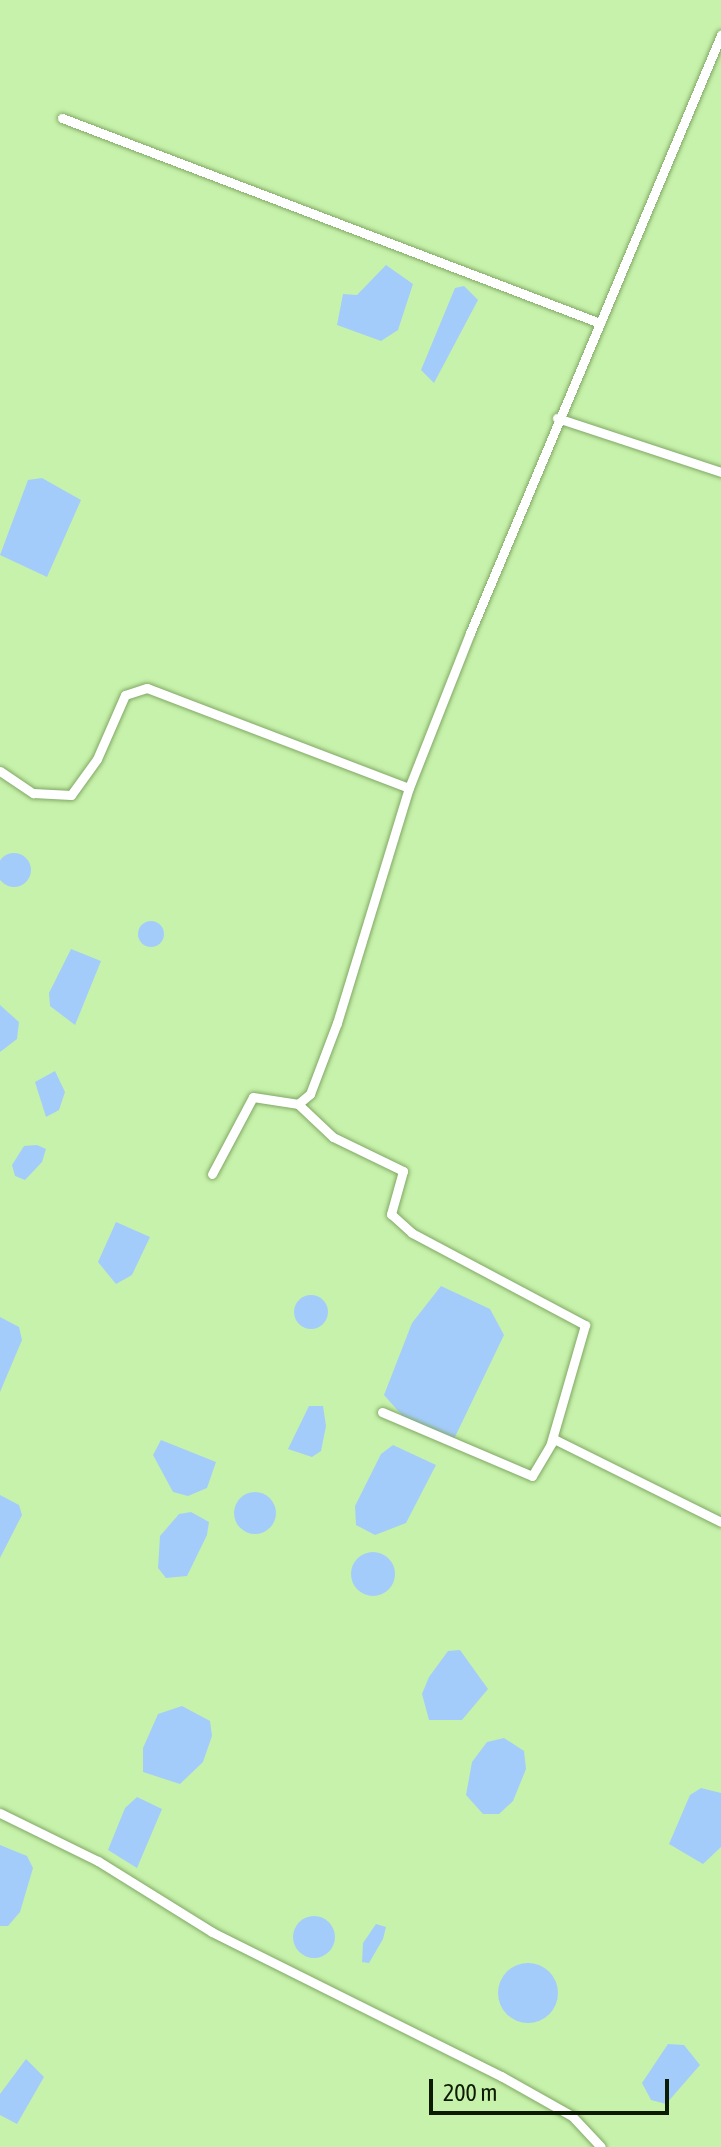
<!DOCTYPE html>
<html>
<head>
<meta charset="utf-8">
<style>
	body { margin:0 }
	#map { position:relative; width:721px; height:2147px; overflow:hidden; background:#c7f2ab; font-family:"Asap Condensed",sans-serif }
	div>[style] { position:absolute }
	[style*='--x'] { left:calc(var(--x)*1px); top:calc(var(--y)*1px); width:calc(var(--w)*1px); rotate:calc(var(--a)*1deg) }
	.water>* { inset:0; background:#a4ccfb }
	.round { border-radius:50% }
	.roads { filter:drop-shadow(0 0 2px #80a865) drop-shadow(0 0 2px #80a865) }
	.minor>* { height:9px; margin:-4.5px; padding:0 4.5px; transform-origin:4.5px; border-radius:4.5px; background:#fff }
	span { translate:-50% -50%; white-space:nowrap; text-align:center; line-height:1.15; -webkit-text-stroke:6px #c7f2ab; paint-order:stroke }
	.scale { position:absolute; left:429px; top:2079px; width:240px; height:36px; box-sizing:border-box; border:4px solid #0d1b02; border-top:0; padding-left:10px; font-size:24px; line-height:28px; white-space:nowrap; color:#0d1b02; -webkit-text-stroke:6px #c7f2ab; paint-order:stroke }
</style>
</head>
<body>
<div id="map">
	<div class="water">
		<i style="clip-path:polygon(386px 265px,413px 284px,398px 330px,381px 341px,337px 325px,343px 294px,357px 295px)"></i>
		<i style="clip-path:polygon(464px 286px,478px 300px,434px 383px,421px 370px,455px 288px)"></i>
		<i style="clip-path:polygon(42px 478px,81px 500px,47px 577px,0 555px,28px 480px)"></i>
		<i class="round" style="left:-3px;top:853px;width:34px;height:34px"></i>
		<i class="round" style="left:138px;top:921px;width:26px;height:26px"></i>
		<i style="clip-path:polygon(71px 949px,101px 961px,75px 1025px,50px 1006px,49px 993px)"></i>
		<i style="clip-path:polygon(0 1005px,19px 1022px,17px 1039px,0 1052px)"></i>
		<i style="clip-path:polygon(55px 1071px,65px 1092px,59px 1110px,46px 1117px,35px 1082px)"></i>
		<i style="clip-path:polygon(37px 1145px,46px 1149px,42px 1162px,25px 1180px,15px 1176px,12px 1165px,24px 1146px)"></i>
		<i style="clip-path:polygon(116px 1222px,150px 1237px,132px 1275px,116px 1284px,98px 1262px)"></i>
		<i style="clip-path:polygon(441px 1286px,490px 1309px,504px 1335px,454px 1439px,407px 1421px,384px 1395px,412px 1323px)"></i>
		<i class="round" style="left:294px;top:1295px;width:34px;height:34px"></i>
		<i style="clip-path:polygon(0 1317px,19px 1327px,22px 1340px,0 1392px)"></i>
		<i style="clip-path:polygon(309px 1406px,323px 1406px,326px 1426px,321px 1451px,312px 1457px,288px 1449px)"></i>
		<i style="clip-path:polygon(161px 1440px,216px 1462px,207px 1488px,188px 1496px,173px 1492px,153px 1455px)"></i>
		<i style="clip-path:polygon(393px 1445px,436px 1465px,406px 1523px,375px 1535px,356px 1525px,355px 1506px,381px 1454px)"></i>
		<i class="round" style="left:234px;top:1492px;width:42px;height:42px"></i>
		<i style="clip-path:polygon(0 1495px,19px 1505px,22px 1515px,0 1558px)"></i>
		<i style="clip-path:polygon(191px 1512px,209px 1522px,207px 1535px,187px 1576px,166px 1578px,158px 1568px,160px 1536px,179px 1514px)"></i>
		<i class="round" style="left:351px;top:1552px;width:44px;height:44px"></i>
		<i style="clip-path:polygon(460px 1650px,488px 1689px,462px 1720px,429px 1720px,422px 1694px,429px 1677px,448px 1651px)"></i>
		<i style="clip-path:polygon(182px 1706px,210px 1721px,212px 1736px,203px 1762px,180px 1784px,143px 1772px,143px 1748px,158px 1714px)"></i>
		<i style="clip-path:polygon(504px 1738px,524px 1751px,526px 1769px,513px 1801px,499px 1814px,483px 1814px,466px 1795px,472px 1762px,487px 1742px)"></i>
		<i style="clip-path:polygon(701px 1788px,721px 1793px,721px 1847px,703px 1864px,669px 1844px,690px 1795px)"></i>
		<i style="clip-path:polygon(137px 1797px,162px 1809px,137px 1868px,108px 1850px,125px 1808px)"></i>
		<i style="clip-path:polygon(0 1845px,27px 1856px,33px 1868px,20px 1912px,8px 1926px,0 1926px)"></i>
		<i class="round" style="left:293px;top:1916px;width:42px;height:42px"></i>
		<i style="clip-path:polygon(376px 1924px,386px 1927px,383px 1939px,369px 1963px,362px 1962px,363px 1943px)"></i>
		<i class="round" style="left:498px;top:1963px;width:60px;height:60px"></i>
		<i style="clip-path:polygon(668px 2044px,684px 2045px,700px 2065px,666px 2104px,651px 2100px,642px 2083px)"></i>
		<i style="clip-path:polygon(26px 2059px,44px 2077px,17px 2124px,0 2115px,0 2094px)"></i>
	</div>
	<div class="roads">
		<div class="minor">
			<i style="--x:62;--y:118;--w:576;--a:20.86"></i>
			<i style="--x:557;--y:418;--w:173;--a:18.2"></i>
			<i style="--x:0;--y:771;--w:40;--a:34"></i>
			<i style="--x:33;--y:793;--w:38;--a:3"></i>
			<i style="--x:71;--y:795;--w:44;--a:-54.2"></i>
			<i style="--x:97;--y:759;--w:70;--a:-66.4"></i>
			<i style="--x:125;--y:695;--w:23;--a:-18"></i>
			<i style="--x:147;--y:688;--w:280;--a:20.9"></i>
			<i style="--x:298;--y:1104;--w:16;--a:-40"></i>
			<i style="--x:310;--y:1094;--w:76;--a:-69.2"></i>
			<i style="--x:337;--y:1023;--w:246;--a:-73"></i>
			<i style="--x:409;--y:788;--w:167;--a:-68.5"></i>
			<i style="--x:470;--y:633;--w:649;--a:-67.23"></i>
			<i style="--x:212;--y:1174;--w:87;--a:-62"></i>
			<i style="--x:253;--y:1097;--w:46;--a:8.8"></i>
			<i style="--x:298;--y:1104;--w:48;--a:43.3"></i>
			<i style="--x:333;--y:1137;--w:78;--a:25.9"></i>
			<i style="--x:403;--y:1171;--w:45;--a:105.6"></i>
			<i style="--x:391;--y:1214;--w:28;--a:42"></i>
			<i style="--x:412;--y:1233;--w:196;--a:28"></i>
			<i style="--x:585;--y:1325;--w:123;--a:106.1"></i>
			<i style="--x:382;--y:1412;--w:163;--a:23.1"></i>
			<i style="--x:532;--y:1476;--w:43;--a:-59.3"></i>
			<i style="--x:554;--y:1439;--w:186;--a:26.4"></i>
			<i style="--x:0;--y:1813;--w:109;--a:26.1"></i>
			<i style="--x:98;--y:1861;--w:134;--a:31.9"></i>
			<i style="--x:212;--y:1932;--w:323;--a:26.5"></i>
			<i style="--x:501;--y:2076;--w:81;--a:29.4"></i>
			<i style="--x:572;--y:2116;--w:42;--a:46.9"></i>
		</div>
	</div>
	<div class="scale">200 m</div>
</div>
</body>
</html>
